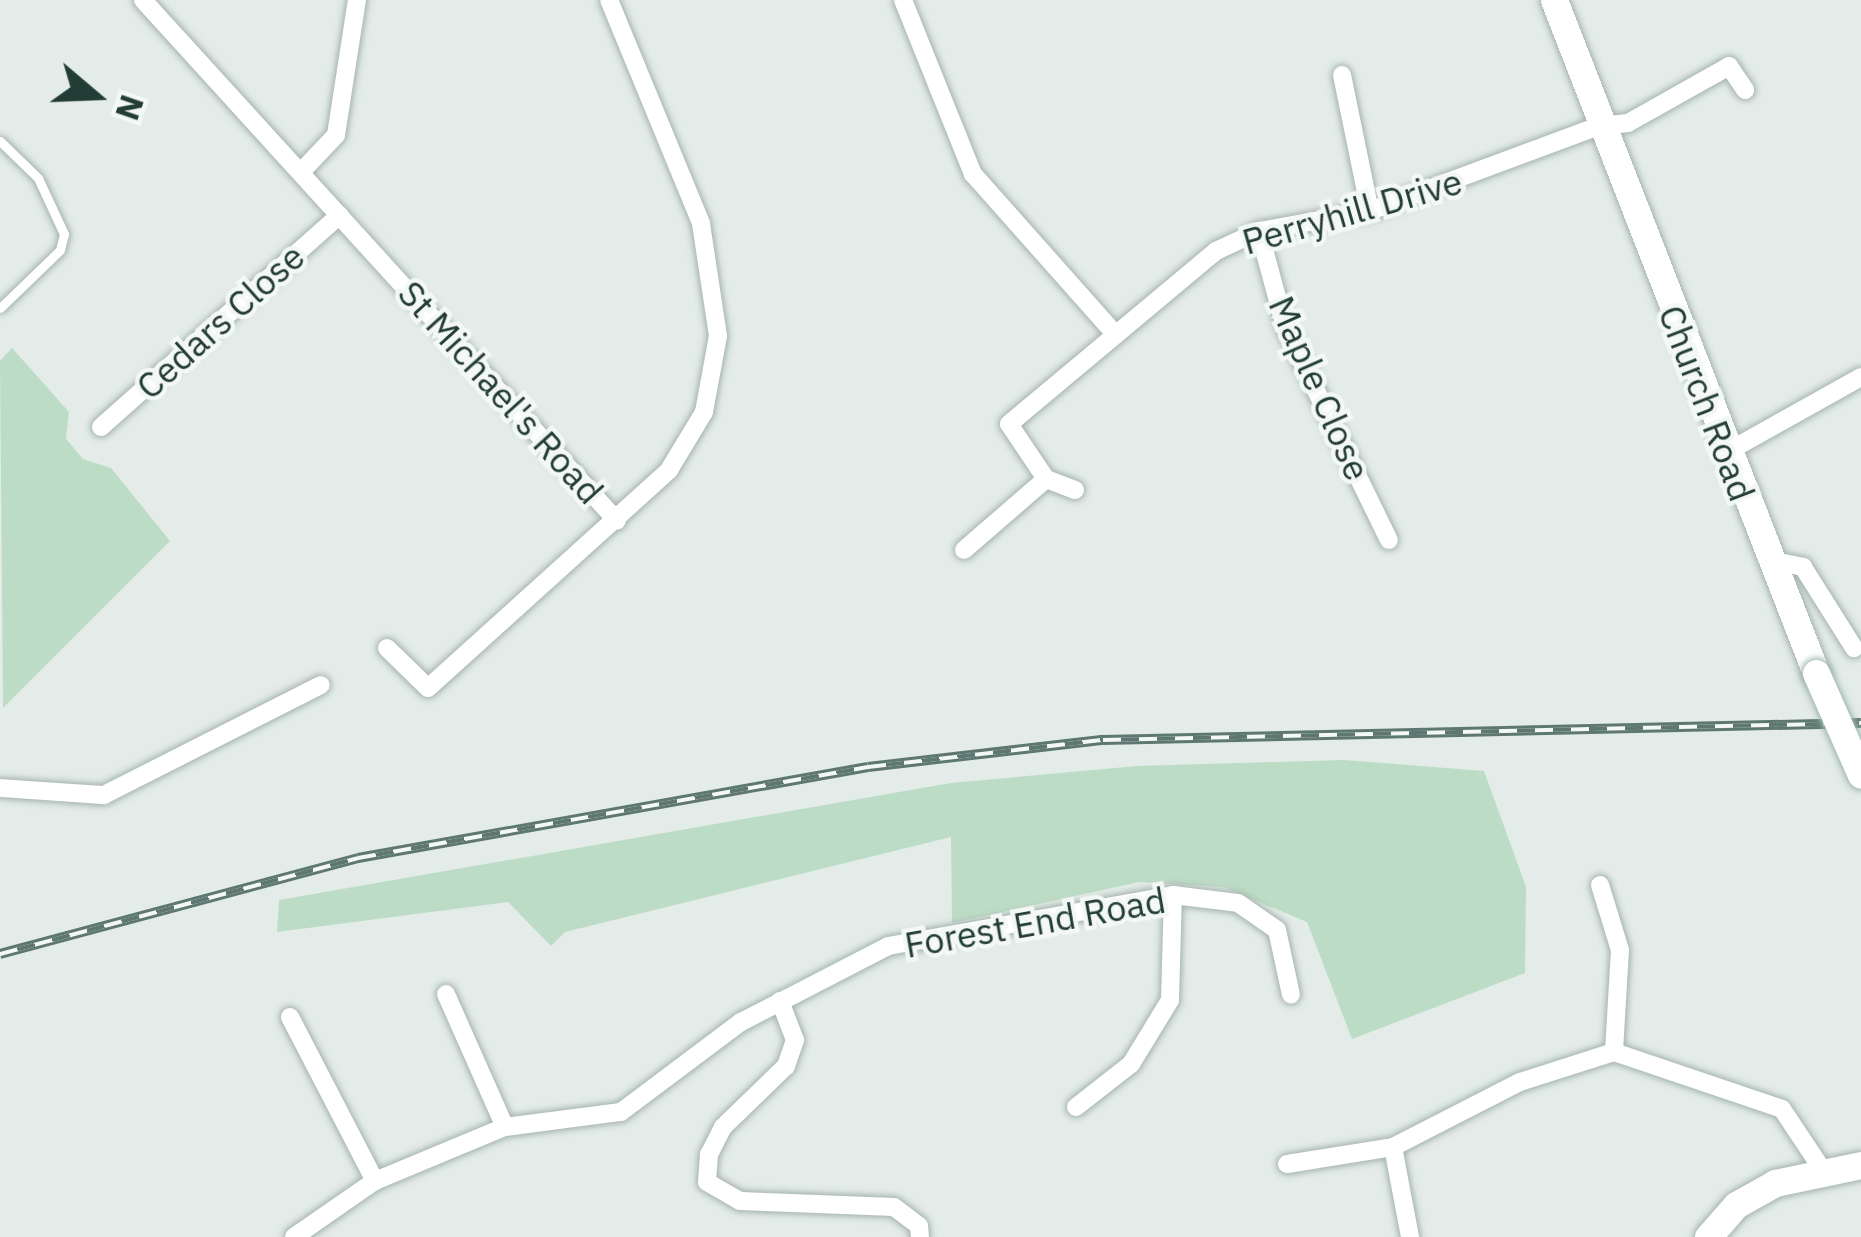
<!DOCTYPE html>
<html>
<head>
<meta charset="utf-8">
<style>
	body { margin:0 }
	#map { position:relative; width:1861px; height:1237px; overflow:hidden; background:#e3ece8; font-family:"IBM Plex Sans",sans-serif }
	div>[style] { position:absolute }
	[style*='--x'] { left:calc(var(--x)*1px); top:calc(var(--y)*1px); width:calc(var(--w)*1px); rotate:calc(var(--a)*1deg) }
	.green>* { inset:0; background:#bddcc5 }
	.roads { filter:drop-shadow(0 0 3px #a6b4af) drop-shadow(0 0 3px #a6b4af) }
	.lane>* { height:9px; margin:-4.5px; padding:0 4.5px; transform-origin:4.5px; border-radius:4.5px; background:#fff }
	.street>* { height:18px; margin:-9px; padding:0 9px; transform-origin:9px; border-radius:9px; background:#fff }
	.secondary>* { height:27px; margin:-13.5px; padding:0 13.5px; transform-origin:13.5px; border-radius:13.5px; background:#fff }
	.rail>* { height:10px; margin-top:-5px; transform-origin:0; background:repeating-linear-gradient(90deg,#f3f8f6 0 18px,#5e7871 0 36px); box-sizing:border-box; border-block:3px solid #5e7871 }
	.bridges { filter:drop-shadow(0 0 3px #a1b7b0) drop-shadow(0 0 3px #a1b7b0) }
	.secondary-bridge>* { height:27px; margin:-13.5px; padding:0 13.5px; transform-origin:13.5px; border-radius:13.5px; background:#fff }
	span { translate:-50% -50%; white-space:nowrap; text-align:center; line-height:1.15; -webkit-text-stroke:9px #f3f8f6; paint-order:stroke }
	.street-label { font-size:36px; color:#233c36 }
	.north { position:absolute; left:36px; top:36px; width:120px; height:120px; -webkit-text-stroke:9px #f3f8f6; paint-order:stroke; rotate:109deg; font-size:33px; font-weight:700; line-height:48px; text-align:center; color:#233c36 }
	.north::after { content:''; display:block; margin:auto; width:42px; height:54px; background:#233c36; clip-path:polygon(50% 0,100% 100%,50% 72%,0 100%) }
</style>
</head>
<body>
<div id="map">
	<div class="green">
		<i style="clip-path:polygon(12px 348px,69px 412px,66px 439px,83px 459px,111px 468px,170px 541px,3px 708px,0 361px)"></i>
		<i style="clip-path:polygon(1344px 760px,1484px 771px,1526px 887px,1525px 973px,1352px 1039px,1307px 922px,1223px 887px,1139px 882px,952px 923px,951px 837px,565px 932px,551px 946px,508px 902px,277px 932px,279px 900px,951px 783px,1137px 766px)"></i>
	</div>
	<div class="roads">
		<div class="lane">
			<i style="--x:0;--y:141;--w:53;--a:44.2"></i>
			<i style="--x:38;--y:178;--w:62;--a:65.1"></i>
			<i style="--x:64;--y:234;--w:16;--a:104"></i>
			<i style="--x:60;--y:250;--w:83;--a:136"></i>
		</div>
		<div class="street">
			<i style="--x:143;--y:0;--w:704;--a:47.7"></i>
			<i style="--x:903;--y:0;--w:188;--a:68.1"></i>
			<i style="--x:973;--y:174;--w:215;--a:48.4"></i>
			<i style="--x:1342;--y:75;--w:139;--a:78.4"></i>
			<i style="--x:301;--y:172;--w:51;--a:-46.6"></i>
			<i style="--x:336;--y:135;--w:137;--a:-81.2"></i>
			<i style="--x:1259;--y:231;--w:99;--a:74.8"></i>
			<i style="--x:1285;--y:327;--w:237;--a:64"></i>
			<i style="--x:101;--y:427;--w:319;--a:-41.6"></i>
			<i style="--x:1727;--y:452;--w:154;--a:-29.2"></i>
			<i style="--x:1075;--y:490;--w:31;--a:-159"></i>
			<i style="--x:1046;--y:479;--w:66;--a:-123.9"></i>
			<i style="--x:1009;--y:424;--w:270;--a:-39.9"></i>
			<i style="--x:1216;--y:251;--w:47;--a:-24.9"></i>
			<i style="--x:1259;--y:231;--w:113;--a:-10.2"></i>
			<i style="--x:1370;--y:211;--w:244;--a:-20.4"></i>
			<i style="--x:1599;--y:126;--w:29;--a:-6"></i>
			<i style="--x:1628;--y:123;--w:116;--a:-29.4"></i>
			<i style="--x:1729;--y:66;--w:29;--a:56"></i>
			<i style="--x:964;--y:550;--w:108;--a:-40.9"></i>
			<i style="--x:1768;--y:560;--w:36;--a:11"></i>
			<i style="--x:1803;--y:567;--w:96;--a:57.8"></i>
			<i style="--x:387;--y:648;--w:57;--a:44.3"></i>
			<i style="--x:428;--y:688;--w:325;--a:-42.1"></i>
			<i style="--x:669;--y:470;--w:68;--a:-58.9"></i>
			<i style="--x:704;--y:412;--w:77;--a:-79.6"></i>
			<i style="--x:718;--y:336;--w:114;--a:-98.6"></i>
			<i style="--x:701;--y:223;--w:241;--a:-112.4"></i>
			<i style="--x:0;--y:788;--w:104;--a:3.9"></i>
			<i style="--x:104;--y:795;--w:243;--a:-26.9"></i>
			<i style="--x:1600;--y:885;--w:68;--a:72.9"></i>
			<i style="--x:1620;--y:950;--w:102;--a:93.4"></i>
			<i style="--x:446;--y:994;--w:145;--a:66.1"></i>
			<i style="--x:780;--y:1001;--w:42;--a:69"></i>
			<i style="--x:795;--y:1040;--w:28;--a:109"></i>
			<i style="--x:786;--y:1066;--w:88;--a:135.9"></i>
			<i style="--x:723;--y:1127;--w:30;--a:117"></i>
			<i style="--x:709;--y:1154;--w:28;--a:94"></i>
			<i style="--x:707;--y:1182;--w:38;--a:30"></i>
			<i style="--x:740;--y:1201;--w:154;--a:2.2"></i>
			<i style="--x:894;--y:1207;--w:31;--a:37"></i>
			<i style="--x:919;--y:1226;--w:11;--a:85"></i>
			<i style="--x:290;--y:1017;--w:185;--a:62.6"></i>
			<i style="--x:1076;--y:1107;--w:70;--a:-38"></i>
			<i style="--x:1131;--y:1064;--w:75;--a:-58.6"></i>
			<i style="--x:1170;--y:1000;--w:105;--a:-88.4"></i>
			<i style="--x:1393;--y:1147;--w:92;--a:79.3"></i>
			<i style="--x:1287;--y:1164;--w:107;--a:-9.1"></i>
			<i style="--x:1393;--y:1147;--w:143;--a:-27.1"></i>
			<i style="--x:1520;--y:1082;--w:99;--a:-17.7"></i>
			<i style="--x:1614;--y:1052;--w:177;--a:18.7"></i>
			<i style="--x:1782;--y:1109;--w:72;--a:56.3"></i>
			<i style="--x:294;--y:1237;--w:98;--a:-34.7"></i>
			<i style="--x:375;--y:1181;--w:141;--a:-22.6"></i>
			<i style="--x:505;--y:1127;--w:117;--a:-7.4"></i>
			<i style="--x:621;--y:1112;--w:150;--a:-36.9"></i>
			<i style="--x:741;--y:1022;--w:165;--a:-27.3"></i>
			<i style="--x:888;--y:946;--w:290;--a:-10.1"></i>
			<i style="--x:1173;--y:895;--w:65;--a:7"></i>
			<i style="--x:1238;--y:903;--w:47;--a:34.7"></i>
			<i style="--x:1277;--y:930;--w:66;--a:77.8"></i>
		</div>
		<div class="secondary">
			<i style="--x:1554;--y:0;--w:722;--a:68.73"></i>
			<i style="--x:1708;--y:1237;--w:43;--a:-48.8"></i>
			<i style="--x:1736;--y:1205;--w:45;--a:-29.4"></i>
			<i style="--x:1775;--y:1183;--w:88;--a:-11.8"></i>
		</div>
	</div>
	<div class="rail">
		<i style="--x:0;--y:954;--w:371;--a:-15"></i>
		<i style="--x:358;--y:858;--w:518;--a:-10.12"></i>
		<i style="--x:868;--y:767;--w:237;--a:-6.6"></i>
		<i style="--x:1103;--y:740;--w:758;--a:-1.28"></i>
	</div>
	<div class="bridges">
		<div class="secondary-bridge">
			<i style="--x:1816;--y:673;--w:111;--a:66.2"></i>
		</div>
	</div>
	<div class="street-label">
		<span style="left:1352px;top:211px;rotate:-16deg">Perryhill Drive</span>
		<span style="left:220px;top:321px;rotate:-42deg">Cedars Close</span>
		<span style="left:1320px;top:388px;rotate:66deg">Maple Close</span>
		<span style="left:501px;top:392px;rotate:48deg">St Michael's Road</span>
		<span style="left:1707px;top:403px;rotate:69deg">Church Road</span>
		<span style="left:1035px;top:922px;rotate:-10deg">Forest End Road</span>
	</div>
	<div class="north">N</div>
</div>
</body>
</html>
